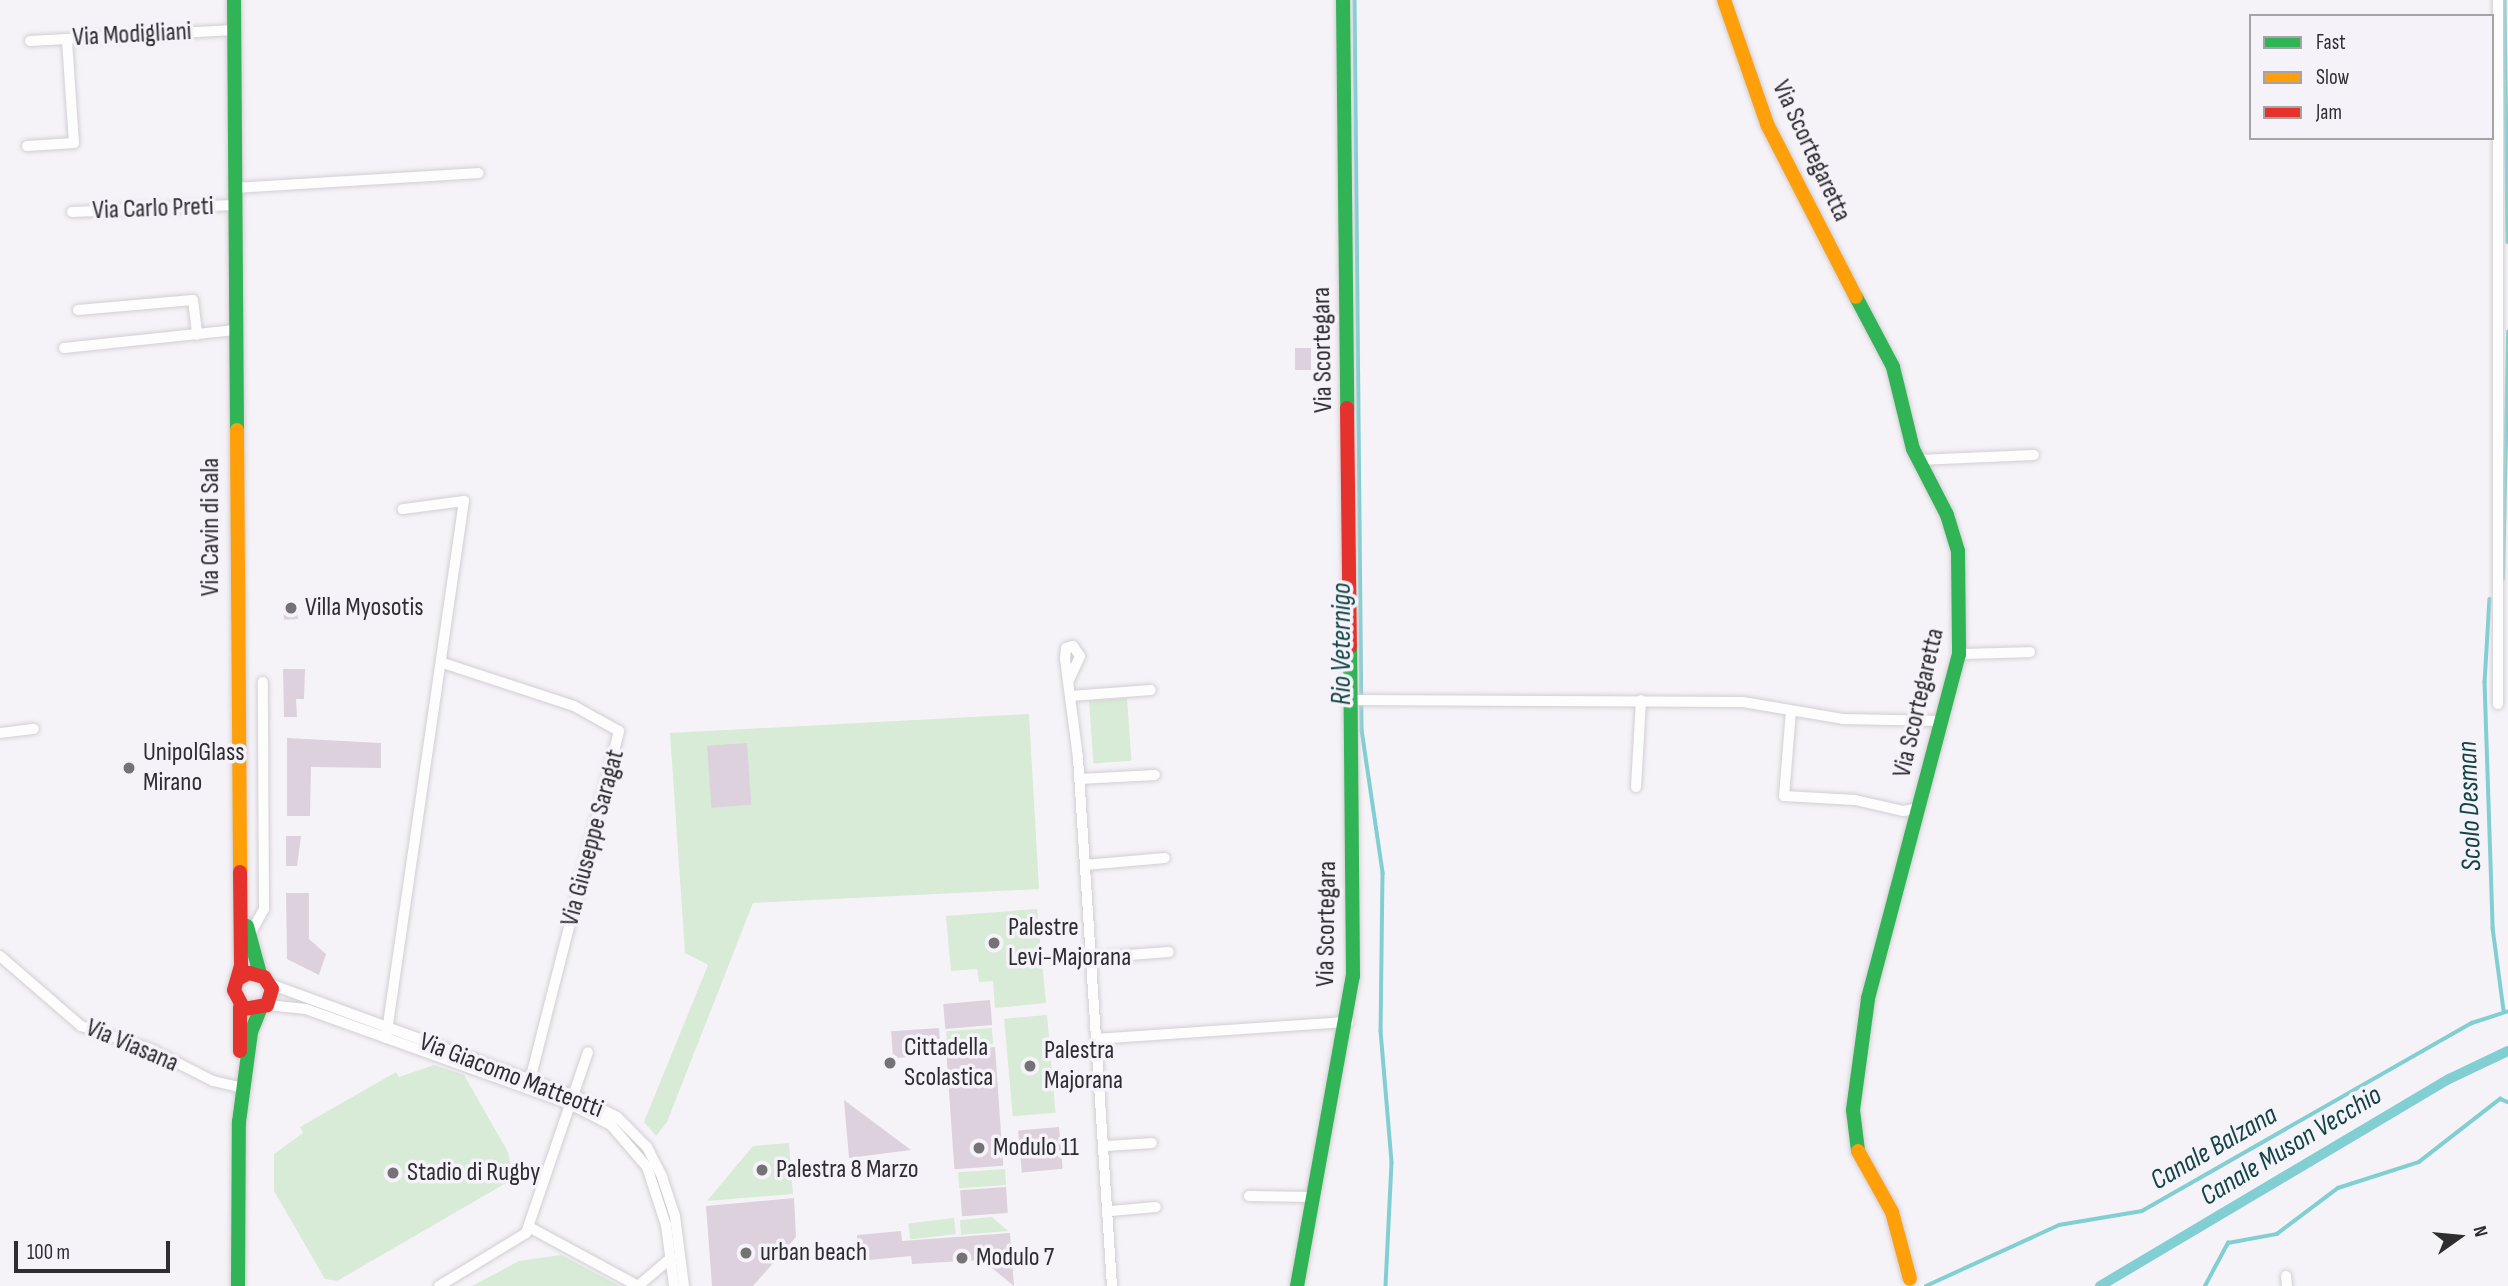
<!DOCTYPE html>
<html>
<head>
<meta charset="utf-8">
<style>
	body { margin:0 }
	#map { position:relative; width:2508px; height:1286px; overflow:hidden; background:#f6f3f8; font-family:"Sofia Sans Condensed",sans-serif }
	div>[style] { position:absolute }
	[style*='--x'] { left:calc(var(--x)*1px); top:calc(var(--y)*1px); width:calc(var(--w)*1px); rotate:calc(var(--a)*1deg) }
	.green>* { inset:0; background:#d7ebd6; transform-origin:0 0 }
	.stream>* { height:3.5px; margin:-1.75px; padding:0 1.75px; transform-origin:1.75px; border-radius:1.75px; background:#81cfd3 }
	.canal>* { height:10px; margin:-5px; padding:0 5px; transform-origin:5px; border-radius:5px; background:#81cfd3 }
	.building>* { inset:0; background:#ddd1de; transform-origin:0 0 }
	.roads { filter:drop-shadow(0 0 2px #d1cfd2) drop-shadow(0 0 2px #d1cfd2) }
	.street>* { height:10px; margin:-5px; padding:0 5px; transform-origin:5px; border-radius:5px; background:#fefdfe }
	.fast>* { height:14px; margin:-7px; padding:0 7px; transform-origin:7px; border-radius:7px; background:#30b455 }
	.slow>* { height:14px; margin:-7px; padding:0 7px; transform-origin:7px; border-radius:7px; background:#ff9f0a }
	.jam>* { height:14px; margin:-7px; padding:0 7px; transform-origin:7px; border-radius:7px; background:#e5322d }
	.dots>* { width:19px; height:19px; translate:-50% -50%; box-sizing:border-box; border:4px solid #f6f2f9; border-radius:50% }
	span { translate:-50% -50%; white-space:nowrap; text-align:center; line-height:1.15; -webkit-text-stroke:7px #f6f2f9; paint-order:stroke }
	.street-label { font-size:26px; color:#2e2d2f }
	.poi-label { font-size:26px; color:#2e2d2f }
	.left { translate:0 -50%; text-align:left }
	.water-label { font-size:28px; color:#0f4344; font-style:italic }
	.legend { position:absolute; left:2249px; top:14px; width:245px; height:126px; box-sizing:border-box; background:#f6f2f9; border:2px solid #a6a3a8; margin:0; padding:9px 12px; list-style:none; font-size:21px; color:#2e2d2f }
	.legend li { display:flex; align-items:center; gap:14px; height:35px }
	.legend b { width:35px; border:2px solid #a6a3a8 }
	.north { position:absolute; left:2424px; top:1202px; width:70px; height:70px; -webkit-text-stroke:5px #f6f2f9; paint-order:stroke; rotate:75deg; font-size:19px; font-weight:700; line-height:28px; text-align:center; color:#2e2d2f }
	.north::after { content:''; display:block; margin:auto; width:24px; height:32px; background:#2e2d2f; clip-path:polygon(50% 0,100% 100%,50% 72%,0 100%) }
	.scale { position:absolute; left:14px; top:1241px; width:156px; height:32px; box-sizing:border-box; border:4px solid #2e2d2f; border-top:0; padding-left:9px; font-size:21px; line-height:24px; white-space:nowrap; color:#2e2d2f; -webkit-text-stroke:5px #f6f2f9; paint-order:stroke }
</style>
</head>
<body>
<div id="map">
	<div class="green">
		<i style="left:1127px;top:698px;width:63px;height:38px;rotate:86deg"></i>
		<i style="clip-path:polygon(1029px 714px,1039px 889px,753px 903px,667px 1122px,656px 1136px,644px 1122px,708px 965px,685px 953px,670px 733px)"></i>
		<i style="clip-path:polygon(1037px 909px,1046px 1003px,995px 1008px,993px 981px,979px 982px,977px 969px,951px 971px,946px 916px)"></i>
		<i style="left:1047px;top:1015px;width:98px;height:43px;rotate:85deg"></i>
		<i style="left:992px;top:1028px;width:16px;height:46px;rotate:86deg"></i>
		<i style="clip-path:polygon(434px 1065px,464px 1075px,508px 1152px,513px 1179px,337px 1281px,325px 1279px,274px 1191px,274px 1154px,303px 1133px,300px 1127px,396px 1072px,399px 1077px)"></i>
		<i style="clip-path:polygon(789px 1143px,793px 1194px,707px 1201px,753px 1146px)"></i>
		<i style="left:1005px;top:1169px;width:16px;height:47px;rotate:86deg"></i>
		<i style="clip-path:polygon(992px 1217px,1008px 1231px,961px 1235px,960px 1220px)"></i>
		<i style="left:954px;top:1218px;width:16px;height:46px;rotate:83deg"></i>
		<i style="clip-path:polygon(561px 1255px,620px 1286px,472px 1286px,519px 1261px)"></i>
	</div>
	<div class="stream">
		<i style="--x:1355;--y:0;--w:730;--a:89.45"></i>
		<i style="--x:1362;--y:730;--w:145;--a:81.6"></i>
		<i style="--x:1383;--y:873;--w:158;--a:90.7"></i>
		<i style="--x:1381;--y:1031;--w:132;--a:85.2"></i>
		<i style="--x:1392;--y:1163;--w:123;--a:92.8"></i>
		<i style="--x:2505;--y:0;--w:242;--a:89.3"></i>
		<i style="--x:2503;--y:579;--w:247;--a:-88.8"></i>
		<i style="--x:2490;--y:599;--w:83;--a:93.4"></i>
		<i style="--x:2485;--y:682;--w:246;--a:88.1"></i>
		<i style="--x:2493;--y:928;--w:83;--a:82.4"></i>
		<i style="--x:1926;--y:1286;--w:146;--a:-24.6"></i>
		<i style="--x:2059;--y:1225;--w:84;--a:-9.6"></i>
		<i style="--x:2142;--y:1211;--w:380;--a:-29.7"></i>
		<i style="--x:2472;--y:1023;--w:38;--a:-18"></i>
		<i style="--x:2205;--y:1286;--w:49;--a:-61.9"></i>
		<i style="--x:2228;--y:1243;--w:50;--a:-10.4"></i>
		<i style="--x:2277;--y:1234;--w:76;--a:-37"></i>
		<i style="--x:2338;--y:1188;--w:85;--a:-17.8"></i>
		<i style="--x:2419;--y:1162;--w:103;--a:-37.9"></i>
		<i style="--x:2500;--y:1099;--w:9;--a:21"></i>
	</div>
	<div class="canal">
		<i style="--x:2100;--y:1286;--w:406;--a:-30.7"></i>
		<i style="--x:2449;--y:1079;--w:65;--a:-25.4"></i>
	</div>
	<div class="building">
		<i style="left:1295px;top:348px;width:16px;height:22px"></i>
		<i style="left:297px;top:601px;width:18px;height:14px;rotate:87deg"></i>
		<i style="clip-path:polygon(283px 669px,305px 669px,304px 699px,296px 699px,297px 717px,284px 717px)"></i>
		<i style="clip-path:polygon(287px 738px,381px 743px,381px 768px,311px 767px,310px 816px,287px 816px)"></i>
		<i style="left:747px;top:743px;width:62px;height:40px;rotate:86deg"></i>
		<i style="clip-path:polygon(286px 836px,301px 836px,297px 866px,286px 866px)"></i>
		<i style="clip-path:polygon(286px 893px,309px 893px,309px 939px,326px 954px,319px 975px,287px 959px)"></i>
		<i style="left:990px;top:1000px;width:25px;height:47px;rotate:85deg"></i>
		<i style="left:939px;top:1028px;width:27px;height:48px;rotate:86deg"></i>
		<i style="left:995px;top:1047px;width:119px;height:49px;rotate:86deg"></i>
		<i style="clip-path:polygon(844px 1100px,911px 1150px,849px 1158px)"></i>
		<i style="left:1059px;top:1127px;width:42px;height:41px;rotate:85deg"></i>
		<i style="left:1006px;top:1187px;width:26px;height:46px;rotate:86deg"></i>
		<i style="clip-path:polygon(794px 1198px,796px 1237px,753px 1286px,712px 1286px,706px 1206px)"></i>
		<i style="clip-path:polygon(901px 1231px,902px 1241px,1010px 1233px,1014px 1286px,982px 1260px,912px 1264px,911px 1256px,859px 1261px,857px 1235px)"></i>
	</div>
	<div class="roads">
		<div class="street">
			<i style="--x:30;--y:41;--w:204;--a:-3.1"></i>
			<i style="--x:27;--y:146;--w:47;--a:-3.7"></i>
			<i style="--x:74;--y:143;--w:104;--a:-93.9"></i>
			<i style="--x:235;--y:188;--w:244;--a:-3.5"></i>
			<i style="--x:72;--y:212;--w:163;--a:-2.5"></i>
			<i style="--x:78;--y:310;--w:115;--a:-5"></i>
			<i style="--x:193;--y:300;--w:35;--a:83"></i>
			<i style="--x:64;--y:348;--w:172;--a:-6"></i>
			<i style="--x:1918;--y:460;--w:116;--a:-2.5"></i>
			<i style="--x:1959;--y:654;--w:71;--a:-1.6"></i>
			<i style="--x:443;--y:663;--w:138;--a:18.2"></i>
			<i style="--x:574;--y:706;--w:51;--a:29.1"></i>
			<i style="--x:619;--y:731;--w:369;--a:104.3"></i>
			<i style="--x:1069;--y:680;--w:26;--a:-65"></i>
			<i style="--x:1080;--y:656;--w:12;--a:-125"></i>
			<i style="--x:1073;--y:646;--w:7;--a:164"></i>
			<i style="--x:1066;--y:648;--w:11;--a:95"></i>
			<i style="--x:1065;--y:659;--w:100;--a:82.5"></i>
			<i style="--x:1078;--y:758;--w:529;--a:86.32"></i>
			<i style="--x:1070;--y:696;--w:81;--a:-4.2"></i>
			<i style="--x:1351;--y:700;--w:392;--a:0.3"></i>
			<i style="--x:1743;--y:702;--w:101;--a:9.6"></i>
			<i style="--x:1843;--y:719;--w:99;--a:1.2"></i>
			<i style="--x:2498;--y:704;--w:704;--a:-90"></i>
			<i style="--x:1791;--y:711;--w:85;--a:94.7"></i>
			<i style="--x:1784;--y:796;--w:71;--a:3.2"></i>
			<i style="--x:1855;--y:800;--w:49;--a:12.9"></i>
			<i style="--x:1903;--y:811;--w:17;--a:-10"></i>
			<i style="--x:0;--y:733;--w:34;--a:-7"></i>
			<i style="--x:1080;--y:779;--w:75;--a:-3.1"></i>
			<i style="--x:1636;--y:787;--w:87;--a:-86.7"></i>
			<i style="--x:1085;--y:865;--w:80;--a:-5"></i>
			<i style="--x:249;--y:936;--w:31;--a:-61"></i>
			<i style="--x:264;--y:909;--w:227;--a:-90.3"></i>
			<i style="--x:0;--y:956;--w:107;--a:40.8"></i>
			<i style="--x:81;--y:1026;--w:73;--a:18.4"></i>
			<i style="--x:150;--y:1049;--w:71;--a:26.9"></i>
			<i style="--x:213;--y:1081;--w:32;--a:13"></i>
			<i style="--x:1089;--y:958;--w:80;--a:-4.3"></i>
			<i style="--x:270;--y:984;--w:325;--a:20.2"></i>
			<i style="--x:575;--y:1096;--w:47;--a:26.6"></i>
			<i style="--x:617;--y:1117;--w:42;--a:45"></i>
			<i style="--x:647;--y:1147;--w:34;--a:63"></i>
			<i style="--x:662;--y:1177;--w:41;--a:71.6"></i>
			<i style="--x:675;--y:1216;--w:71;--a:82.7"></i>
			<i style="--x:267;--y:1005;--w:39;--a:6"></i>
			<i style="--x:306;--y:1009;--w:283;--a:19.8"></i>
			<i style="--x:572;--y:1105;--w:44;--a:27.1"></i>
			<i style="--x:611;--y:1125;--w:55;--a:49.4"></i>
			<i style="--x:647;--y:1167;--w:61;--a:71.9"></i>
			<i style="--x:666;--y:1225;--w:62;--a:82.5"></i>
			<i style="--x:386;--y:1038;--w:543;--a:-81.74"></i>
			<i style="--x:464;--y:501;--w:62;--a:172.5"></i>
			<i style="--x:1096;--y:1039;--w:253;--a:-3.9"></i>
			<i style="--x:1107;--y:1146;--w:45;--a:-3.8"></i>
			<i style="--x:1249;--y:1196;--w:66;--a:0.9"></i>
			<i style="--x:1111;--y:1211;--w:45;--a:-5.1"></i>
			<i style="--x:529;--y:1227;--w:124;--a:28.4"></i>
			<i style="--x:2286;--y:1276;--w:10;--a:84"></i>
			<i style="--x:439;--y:1286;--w:102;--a:-31.3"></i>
			<i style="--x:526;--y:1233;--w:191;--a:-71.1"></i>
			<i style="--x:638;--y:1286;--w:43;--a:-40.3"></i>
		</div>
		<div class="fast">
			<i style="--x:234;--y:0;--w:430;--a:89.6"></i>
			<i style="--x:1343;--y:0;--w:408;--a:89.4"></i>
			<i style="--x:1856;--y:297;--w:79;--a:62.1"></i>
			<i style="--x:1893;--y:367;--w:84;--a:76.3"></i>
			<i style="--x:1913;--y:449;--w:74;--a:62.7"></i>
			<i style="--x:1947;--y:515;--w:38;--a:73"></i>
			<i style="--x:1958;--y:551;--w:103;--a:89.4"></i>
			<i style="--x:1959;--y:654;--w:357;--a:104.8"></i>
			<i style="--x:1868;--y:999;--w:112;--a:97.7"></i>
			<i style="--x:1853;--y:1110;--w:41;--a:83"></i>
			<i style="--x:247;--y:926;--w:50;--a:74.8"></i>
			<i style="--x:238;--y:1286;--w:164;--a:-89.7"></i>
			<i style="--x:239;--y:1122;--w:91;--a:-82.4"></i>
			<i style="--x:251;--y:1032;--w:24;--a:-68"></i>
			<i style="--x:1297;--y:1286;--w:315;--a:-79.8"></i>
			<i style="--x:1353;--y:976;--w:329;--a:-90.5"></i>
		</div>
		<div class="slow">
			<i style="--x:1724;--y:0;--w:133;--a:70.8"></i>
			<i style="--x:1768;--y:126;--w:192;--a:62.8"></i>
			<i style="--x:237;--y:430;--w:442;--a:89.6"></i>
			<i style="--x:1858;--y:1151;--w:70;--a:60.9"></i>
			<i style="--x:1892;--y:1212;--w:69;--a:75"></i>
		</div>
		<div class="jam">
			<i style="--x:1347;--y:408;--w:239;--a:89.3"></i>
			<i style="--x:238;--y:979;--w:13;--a:-29"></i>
			<i style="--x:249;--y:973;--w:16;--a:15"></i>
			<i style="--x:264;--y:977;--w:14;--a:56"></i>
			<i style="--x:272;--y:989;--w:17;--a:107"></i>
			<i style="--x:267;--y:1005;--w:23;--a:170"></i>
			<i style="--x:244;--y:1009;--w:21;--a:-118"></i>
			<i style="--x:234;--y:990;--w:26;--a:-74"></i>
			<i style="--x:241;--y:965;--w:93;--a:-90.6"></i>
			<i style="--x:240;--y:1007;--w:44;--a:90"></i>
		</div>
	</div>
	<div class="dots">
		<i style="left:291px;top:608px;background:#747275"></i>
		<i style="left:129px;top:768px;background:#747275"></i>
		<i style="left:994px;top:943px;background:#747275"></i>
		<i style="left:890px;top:1063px;background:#747275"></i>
		<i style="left:1030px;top:1066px;background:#747275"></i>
		<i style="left:979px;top:1148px;background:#747275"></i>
		<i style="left:762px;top:1170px;background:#747275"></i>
		<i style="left:393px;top:1173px;background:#747275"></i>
		<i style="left:746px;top:1253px;background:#747275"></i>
		<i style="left:962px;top:1258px;background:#747275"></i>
	</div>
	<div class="street-label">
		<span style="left:132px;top:35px;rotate:-3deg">Via Modigliani</span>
		<span style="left:1811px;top:151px;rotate:65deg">Via Scortegaretta</span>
		<span style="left:153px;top:209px;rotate:-2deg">Via Carlo Preti</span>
		<span style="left:1323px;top:350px;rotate:-91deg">Via Scortegara</span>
		<span style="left:211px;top:527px;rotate:-90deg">Via Cavin di Sala</span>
		<span style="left:1919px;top:703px;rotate:-77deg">Via Scortegaretta</span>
		<span style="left:593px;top:838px;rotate:-75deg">Via Giuseppe Saragat</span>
		<span style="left:1327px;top:924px;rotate:-89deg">Via Scortegara</span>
		<span style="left:132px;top:1046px;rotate:23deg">Via Viasana</span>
		<span style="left:511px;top:1076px;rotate:21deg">Via Giacomo Matteotti</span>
	</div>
	<div class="poi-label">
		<span class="left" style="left:305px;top:608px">Villa Myosotis</span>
		<span class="left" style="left:143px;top:768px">UnipolGlass<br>Mirano</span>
		<span class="left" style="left:1008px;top:943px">Palestre<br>Levi-Majorana</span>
		<span class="left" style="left:904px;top:1063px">Cittadella<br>Scolastica</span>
		<span class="left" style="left:1044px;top:1066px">Palestra<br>Majorana</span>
		<span class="left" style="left:993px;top:1148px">Modulo 11</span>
		<span class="left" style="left:776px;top:1170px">Palestra 8 Marzo</span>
		<span class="left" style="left:407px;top:1173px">Stadio di Rugby</span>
		<span class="left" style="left:760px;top:1253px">urban beach</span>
		<span class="left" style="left:976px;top:1258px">Modulo 7</span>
	</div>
	<div class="water-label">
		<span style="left:1342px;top:644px;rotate:-90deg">Rio Veternigo</span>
		<span style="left:2470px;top:806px;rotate:-92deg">Scolo Desman</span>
		<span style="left:2291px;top:1146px;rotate:-31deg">Canale Muson Vecchio</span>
		<span style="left:2214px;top:1148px;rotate:-30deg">Canale Balzana</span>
	</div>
	<ul class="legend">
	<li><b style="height:9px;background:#30b455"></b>Fast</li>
	<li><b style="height:9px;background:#ff9f0a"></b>Slow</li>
	<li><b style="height:9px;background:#e5322d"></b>Jam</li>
	</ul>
	<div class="north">N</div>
	<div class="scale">100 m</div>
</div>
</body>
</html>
